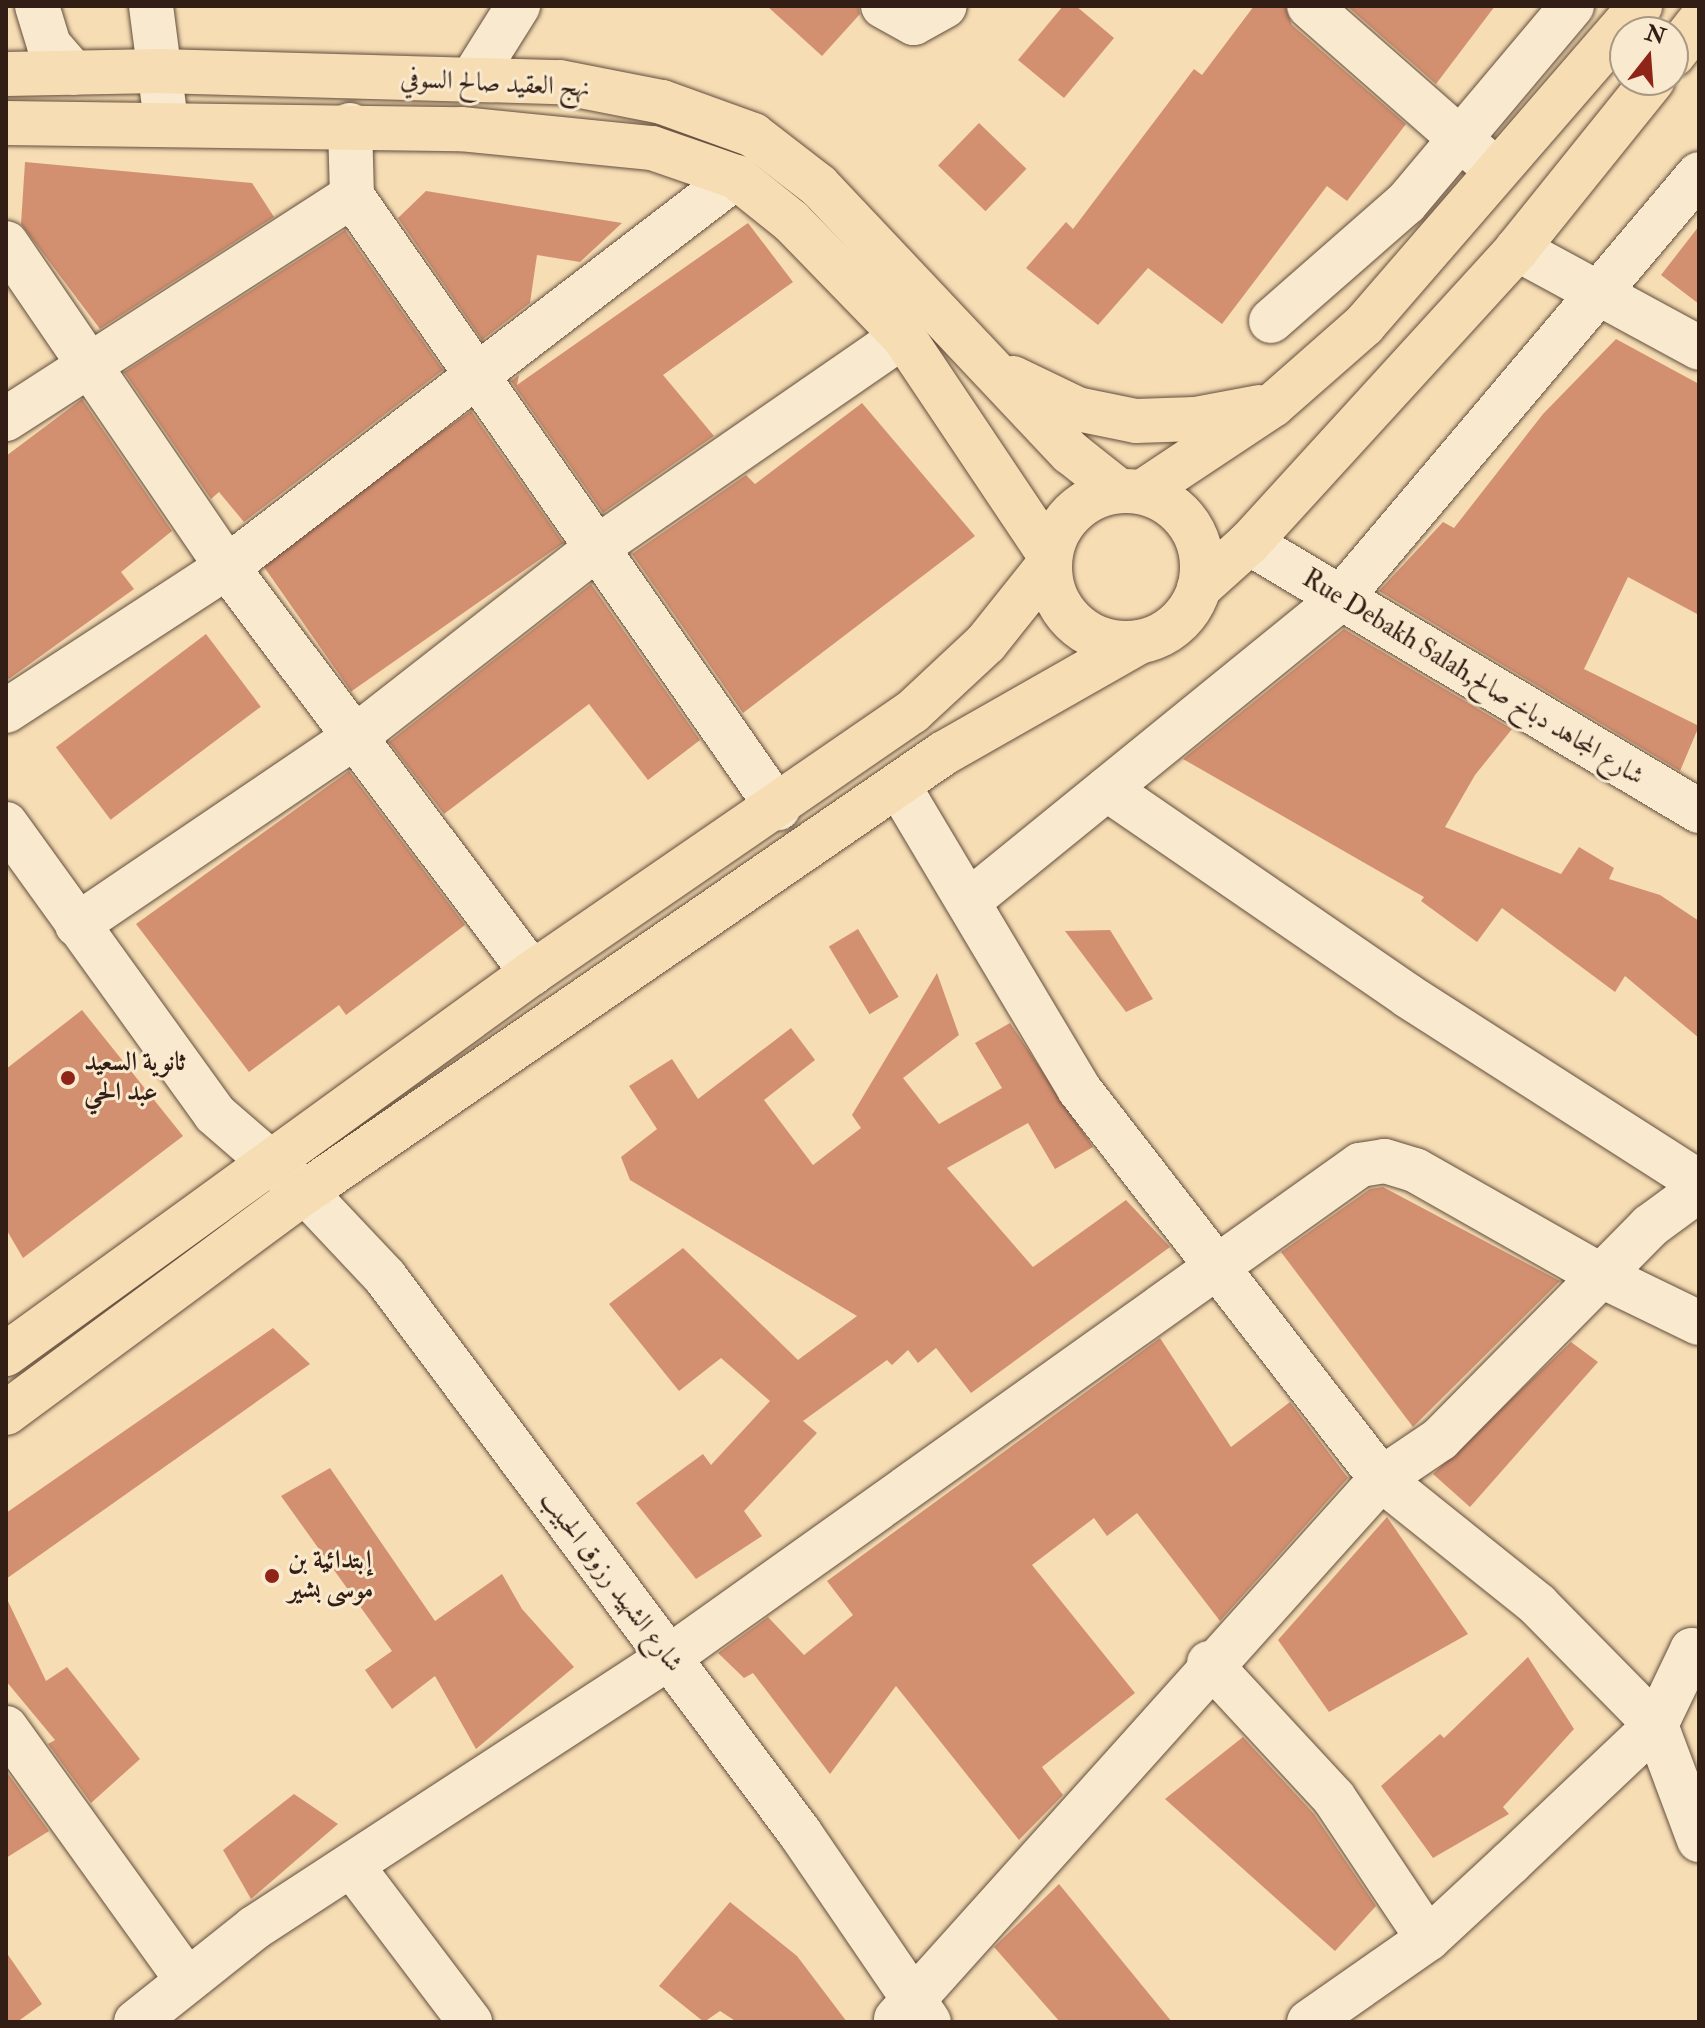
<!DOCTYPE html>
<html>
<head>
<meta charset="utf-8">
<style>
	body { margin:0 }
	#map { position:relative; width:1705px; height:2028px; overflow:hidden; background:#f6ddb4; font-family:"IM FELL Double Pica",Amiri,serif }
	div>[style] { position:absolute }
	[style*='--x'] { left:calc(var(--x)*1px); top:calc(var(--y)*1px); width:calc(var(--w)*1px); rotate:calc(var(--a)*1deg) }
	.building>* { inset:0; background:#d39071; transform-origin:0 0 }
	.roads { filter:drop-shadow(0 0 2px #634e3d) drop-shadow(0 0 2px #634e3d) }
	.minor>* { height:44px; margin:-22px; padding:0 22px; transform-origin:22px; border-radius:22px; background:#f9e9ce }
	.major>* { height:44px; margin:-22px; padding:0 22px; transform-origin:22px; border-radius:22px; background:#f6ddb4 }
	.major>.ring { margin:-22px; padding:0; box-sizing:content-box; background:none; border:44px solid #f6ddb4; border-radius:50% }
	.dots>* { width:22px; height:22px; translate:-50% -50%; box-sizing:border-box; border:4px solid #f9e9ce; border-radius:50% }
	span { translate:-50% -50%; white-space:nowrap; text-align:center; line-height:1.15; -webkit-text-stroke:6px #f9e9ce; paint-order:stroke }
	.street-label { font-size:26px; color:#321e15 }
	.poi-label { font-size:26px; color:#321e15; font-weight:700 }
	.left { translate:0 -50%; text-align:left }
	.frame { position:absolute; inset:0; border:8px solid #321e15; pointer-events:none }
	.north { position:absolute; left:1609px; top:16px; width:80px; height:80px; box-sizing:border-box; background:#f9e9ce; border:2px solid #a99884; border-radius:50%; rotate:17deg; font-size:22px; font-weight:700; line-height:32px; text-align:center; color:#321e15 }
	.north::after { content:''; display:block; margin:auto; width:28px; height:36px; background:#8f2418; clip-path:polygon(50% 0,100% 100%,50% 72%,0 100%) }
</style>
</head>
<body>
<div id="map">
	<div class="building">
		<i style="clip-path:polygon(767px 6px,858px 6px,860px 14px,822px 56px)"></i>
		<i style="clip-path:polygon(1063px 6px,1076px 6px,1114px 38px,1064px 98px,1018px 60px)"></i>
		<i style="clip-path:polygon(1254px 6px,1285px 6px,1292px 25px,1406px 124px,1347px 201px,1327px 186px,1222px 324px,1148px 268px,1098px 325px,1026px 268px,1066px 222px,1073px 229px,1194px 69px,1202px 75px)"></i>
		<i style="clip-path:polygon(1347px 6px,1495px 6px,1436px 84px)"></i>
		<i style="left:979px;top:123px;width:66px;height:59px;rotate:44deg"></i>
		<i style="clip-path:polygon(25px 162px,252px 183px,274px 217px,100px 329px,21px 224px)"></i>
		<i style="clip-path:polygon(426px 191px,622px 223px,580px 262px,537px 255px,530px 303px,482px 340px,398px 218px)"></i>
		<i style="clip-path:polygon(748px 223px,793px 282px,663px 375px,714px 436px,603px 513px,511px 381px,519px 375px,517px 385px)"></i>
		<i style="clip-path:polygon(1699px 226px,1699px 304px,1661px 275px)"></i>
		<i style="clip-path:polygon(345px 230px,443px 370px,244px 522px,219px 492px,211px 499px,124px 372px)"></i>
		<i style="clip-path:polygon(1616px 339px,1699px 384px,1699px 615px,1628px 577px,1584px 669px,1699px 726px,1680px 771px,1379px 591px,1443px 522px,1454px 528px,1543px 414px)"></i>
		<i style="clip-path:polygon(82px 399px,172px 531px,121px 572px,134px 589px,6px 681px,6px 456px)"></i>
		<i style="clip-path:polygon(862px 403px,975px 536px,743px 713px,632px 554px,746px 475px,755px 484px)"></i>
		<i style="left:471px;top:411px;width:161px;height:259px;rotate:55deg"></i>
		<i style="clip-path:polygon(591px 584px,700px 740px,648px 780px,589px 704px,444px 814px,389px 742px)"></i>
		<i style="clip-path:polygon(1344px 629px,1512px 729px,1475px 775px,1445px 827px,1561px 874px,1579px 847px,1614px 868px,1609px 879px,1660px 895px,1699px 921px,1699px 1038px,1625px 976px,1615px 992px,1502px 908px,1477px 942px,1421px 901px,1424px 897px,1183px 759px)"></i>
		<i style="left:206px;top:634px;width:91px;height:188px;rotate:53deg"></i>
		<i style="clip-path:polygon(349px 771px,465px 925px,346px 1015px,339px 1005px,249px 1072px,136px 924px)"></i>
		<i style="left:858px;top:929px;width:79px;height:34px;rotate:59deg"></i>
		<i style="clip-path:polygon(1110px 930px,1153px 999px,1126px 1012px,1065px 931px)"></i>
		<i style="clip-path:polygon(937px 973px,959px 1035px,903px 1078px,939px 1124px,1002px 1088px,975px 1043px,1010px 1023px,1093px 1147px,1055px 1169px,1028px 1123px,947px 1168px,1033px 1267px,1126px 1200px,1170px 1247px,971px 1393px,936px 1348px,918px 1363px,908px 1350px,892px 1365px,887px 1360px,803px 1421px,817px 1433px,744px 1511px,762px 1536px,696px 1579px,636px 1503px,703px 1454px,711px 1465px,770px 1401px,721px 1358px,679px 1391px,609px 1304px,683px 1248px,798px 1360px,857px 1316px,630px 1180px,621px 1157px,657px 1129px,629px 1086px,672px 1059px,698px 1099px,791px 1028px,815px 1060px,764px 1100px,813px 1165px,861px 1128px,852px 1115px)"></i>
		<i style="clip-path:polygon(82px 1010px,183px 1136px,23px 1258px,6px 1229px,6px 1069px)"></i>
		<i style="clip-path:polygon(1383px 1187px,1560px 1281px,1413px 1427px,1281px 1252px,1370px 1189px)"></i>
		<i style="clip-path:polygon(273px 1328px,310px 1364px,6px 1579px,6px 1513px)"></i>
		<i style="clip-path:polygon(1160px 1338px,1231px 1447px,1290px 1402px,1348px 1478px,1220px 1621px,1137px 1513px,1107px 1536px,1094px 1518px,1032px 1565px,1135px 1693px,1042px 1767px,1063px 1795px,1019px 1840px,896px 1686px,830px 1774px,753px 1673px,744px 1678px,718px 1653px,768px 1617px,804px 1655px,853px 1615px,827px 1581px)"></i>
		<i style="clip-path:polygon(1571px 1342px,1598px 1362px,1470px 1507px,1433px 1474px)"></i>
		<i style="clip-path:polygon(330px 1468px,435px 1621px,502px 1574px,522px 1609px,574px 1667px,476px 1749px,435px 1676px,392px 1709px,365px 1670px,392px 1651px,281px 1496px)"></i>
		<i style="clip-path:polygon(1387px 1517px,1468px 1634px,1329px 1712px,1278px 1640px)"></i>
		<i style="clip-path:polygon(6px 1597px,46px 1681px,67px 1667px,140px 1759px,91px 1803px,48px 1744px,55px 1740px,6px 1681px)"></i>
		<i style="clip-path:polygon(1528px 1657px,1574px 1729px,1503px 1807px,1509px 1814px,1433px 1858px,1381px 1786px,1440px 1734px,1444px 1738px)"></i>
		<i style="clip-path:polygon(1243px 1737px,1314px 1814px,1376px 1906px,1335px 1951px,1165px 1799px)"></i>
		<i style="clip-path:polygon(6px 1771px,49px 1831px,6px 1858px)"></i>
		<i style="clip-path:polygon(294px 1794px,338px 1824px,251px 1899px,223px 1850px)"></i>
		<i style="clip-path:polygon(1059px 1884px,1172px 2022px,1060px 2022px,994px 1947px)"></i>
		<i style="clip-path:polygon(730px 1902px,797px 1956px,847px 2022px,737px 2022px,720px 2011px,704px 2022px,659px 1986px)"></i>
		<i style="clip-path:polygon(6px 1952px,42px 2004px,17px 2022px,6px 2022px)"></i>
	</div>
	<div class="roads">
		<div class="minor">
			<i style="--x:37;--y:6;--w:41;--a:72.9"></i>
			<i style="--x:49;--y:45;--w:37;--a:49"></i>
			<i style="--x:151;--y:6;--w:116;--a:82.6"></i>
			<i style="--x:883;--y:6;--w:35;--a:29"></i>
			<i style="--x:914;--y:23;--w:35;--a:-29"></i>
			<i style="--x:1309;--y:6;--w:230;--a:41.3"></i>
			<i style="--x:471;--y:81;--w:89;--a:-57.9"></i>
			<i style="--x:350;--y:125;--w:71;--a:88.4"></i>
			<i style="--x:352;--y:196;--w:746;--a:55.16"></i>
			<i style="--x:6;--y:243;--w:392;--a:55.7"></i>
			<i style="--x:227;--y:567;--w:508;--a:53.08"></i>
			<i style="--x:1517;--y:249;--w:207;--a:28.5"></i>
			<i style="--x:1271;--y:321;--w:179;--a:-41.2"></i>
			<i style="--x:1406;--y:203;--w:258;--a:-49.9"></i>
			<i style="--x:6;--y:419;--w:412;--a:-32.8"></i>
			<i style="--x:1249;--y:543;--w:524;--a:30.78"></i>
			<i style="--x:6;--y:711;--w:264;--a:-33.1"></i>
			<i style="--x:227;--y:567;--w:641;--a:-37.46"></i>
			<i style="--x:898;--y:785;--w:354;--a:59.2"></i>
			<i style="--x:1079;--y:1089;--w:493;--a:52.2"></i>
			<i style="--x:1381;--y:1479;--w:201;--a:38.7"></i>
			<i style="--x:1538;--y:1605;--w:168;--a:45.5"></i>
			<i style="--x:1656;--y:1725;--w:123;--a:69.5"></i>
			<i style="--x:1107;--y:789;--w:365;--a:34.5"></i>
			<i style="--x:1408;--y:996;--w:345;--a:32.6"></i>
			<i style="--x:6;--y:824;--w:357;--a:54.2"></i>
			<i style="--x:215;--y:1114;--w:119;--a:40.9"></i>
			<i style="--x:305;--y:1192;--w:117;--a:46.7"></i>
			<i style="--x:385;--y:1277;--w:694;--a:53.26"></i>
			<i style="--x:800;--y:1833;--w:229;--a:55.7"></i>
			<i style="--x:969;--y:901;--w:476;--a:-39.1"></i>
			<i style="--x:1338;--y:601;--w:559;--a:-49.79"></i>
			<i style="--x:77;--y:925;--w:337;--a:-34.1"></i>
			<i style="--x:356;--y:736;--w:308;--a:-38"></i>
			<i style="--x:599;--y:546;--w:369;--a:-34.6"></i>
			<i style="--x:1209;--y:1663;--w:184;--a:47.2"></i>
			<i style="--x:1334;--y:1798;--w:169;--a:56.3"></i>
			<i style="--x:6;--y:1728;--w:307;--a:54.3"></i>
			<i style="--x:352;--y:1866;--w:196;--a:52.9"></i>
			<i style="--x:896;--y:2019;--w:726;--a:-48.07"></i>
			<i style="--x:1381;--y:1479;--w:71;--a:-34.1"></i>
			<i style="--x:1440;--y:1439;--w:299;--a:-45.4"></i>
			<i style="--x:1650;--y:1226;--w:61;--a:-36.3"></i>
			<i style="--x:136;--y:2022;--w:151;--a:-38.5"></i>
			<i style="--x:254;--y:1928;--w:494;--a:-33.1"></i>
			<i style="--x:668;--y:1658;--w:850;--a:-35.47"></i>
			<i style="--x:1360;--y:1165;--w:25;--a:-9"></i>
			<i style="--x:1385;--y:1161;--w:31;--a:17"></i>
			<i style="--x:1415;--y:1170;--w:213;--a:29.6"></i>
			<i style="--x:1600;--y:1275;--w:110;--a:25.9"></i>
			<i style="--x:1309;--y:2022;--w:145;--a:-34.9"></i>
			<i style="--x:1428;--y:1939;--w:112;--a:-42.8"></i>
			<i style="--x:1510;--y:1863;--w:201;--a:-43.4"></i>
			<i style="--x:1656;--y:1725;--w:83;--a:-64.4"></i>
			<i style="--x:1692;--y:1650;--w:9;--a:41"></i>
		</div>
		<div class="major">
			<i style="--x:1673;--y:55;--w:42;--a:-51.8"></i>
			<i style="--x:6;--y:74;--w:153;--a:-1.1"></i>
			<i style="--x:159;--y:71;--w:401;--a:1.6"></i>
			<i style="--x:560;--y:82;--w:104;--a:11.1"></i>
			<i style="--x:662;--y:102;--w:97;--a:19.9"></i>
			<i style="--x:753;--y:135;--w:83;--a:37.7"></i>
			<i style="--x:819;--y:186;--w:367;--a:46.7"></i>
			<i style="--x:1071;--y:453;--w:61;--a:38.4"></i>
			<i style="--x:6;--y:123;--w:455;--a:0.8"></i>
			<i style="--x:461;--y:129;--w:192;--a:5.7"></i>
			<i style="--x:652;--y:148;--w:89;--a:19"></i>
			<i style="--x:736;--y:177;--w:70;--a:38.7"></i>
			<i style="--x:791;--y:221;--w:161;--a:45.8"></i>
			<i style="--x:903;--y:336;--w:265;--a:56.2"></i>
			<i style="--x:1013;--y:378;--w:71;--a:25.8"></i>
			<i style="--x:1077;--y:409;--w:60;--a:11.5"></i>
			<i style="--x:1136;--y:421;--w:59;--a:-1.9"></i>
			<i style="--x:1195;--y:419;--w:65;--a:-10.6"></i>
			<i class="ring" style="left:1050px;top:491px;width:108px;height:108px"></i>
			<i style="--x:1142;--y:492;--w:157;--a:-33.6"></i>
			<i style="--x:1273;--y:405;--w:121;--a:-41.3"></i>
			<i style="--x:1364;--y:325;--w:422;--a:-49.1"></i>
			<i style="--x:1199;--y:588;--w:67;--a:-42"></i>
			<i style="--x:1249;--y:543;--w:398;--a:-47.6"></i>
			<i style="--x:1517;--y:249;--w:217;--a:-51.2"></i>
			<i style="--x:6;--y:1354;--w:649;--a:-35.92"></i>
			<i style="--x:532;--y:973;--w:461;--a:-34.5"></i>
			<i style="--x:912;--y:712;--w:101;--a:-43"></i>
			<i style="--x:986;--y:643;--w:101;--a:-51.4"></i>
			<i style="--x:6;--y:1413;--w:372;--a:-36.5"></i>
			<i style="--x:305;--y:1192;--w:775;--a:-34.49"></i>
			<i style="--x:944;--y:753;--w:224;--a:-29.6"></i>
		</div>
	</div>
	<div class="dots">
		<i style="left:68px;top:1078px;background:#8f2418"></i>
		<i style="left:272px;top:1576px;background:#8f2418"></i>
	</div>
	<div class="street-label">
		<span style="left:495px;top:84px;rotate:3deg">نهج العقيد صالح السوفي</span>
		<span style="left:1473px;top:678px;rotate:31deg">Rue Debakh Salah,شارع المجاهد دباخ صالح</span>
		<span style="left:611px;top:1582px;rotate:53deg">شارع الشهيد رزوق الحبيب</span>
	</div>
	<div class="poi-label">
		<span class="left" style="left:84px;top:1078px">ثانوية السعيد<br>عبد الحي</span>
		<span class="left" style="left:288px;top:1576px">إبتدائية بن<br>موسى بشير</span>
	</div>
	<div class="frame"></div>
	<div class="north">N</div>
</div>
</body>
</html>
